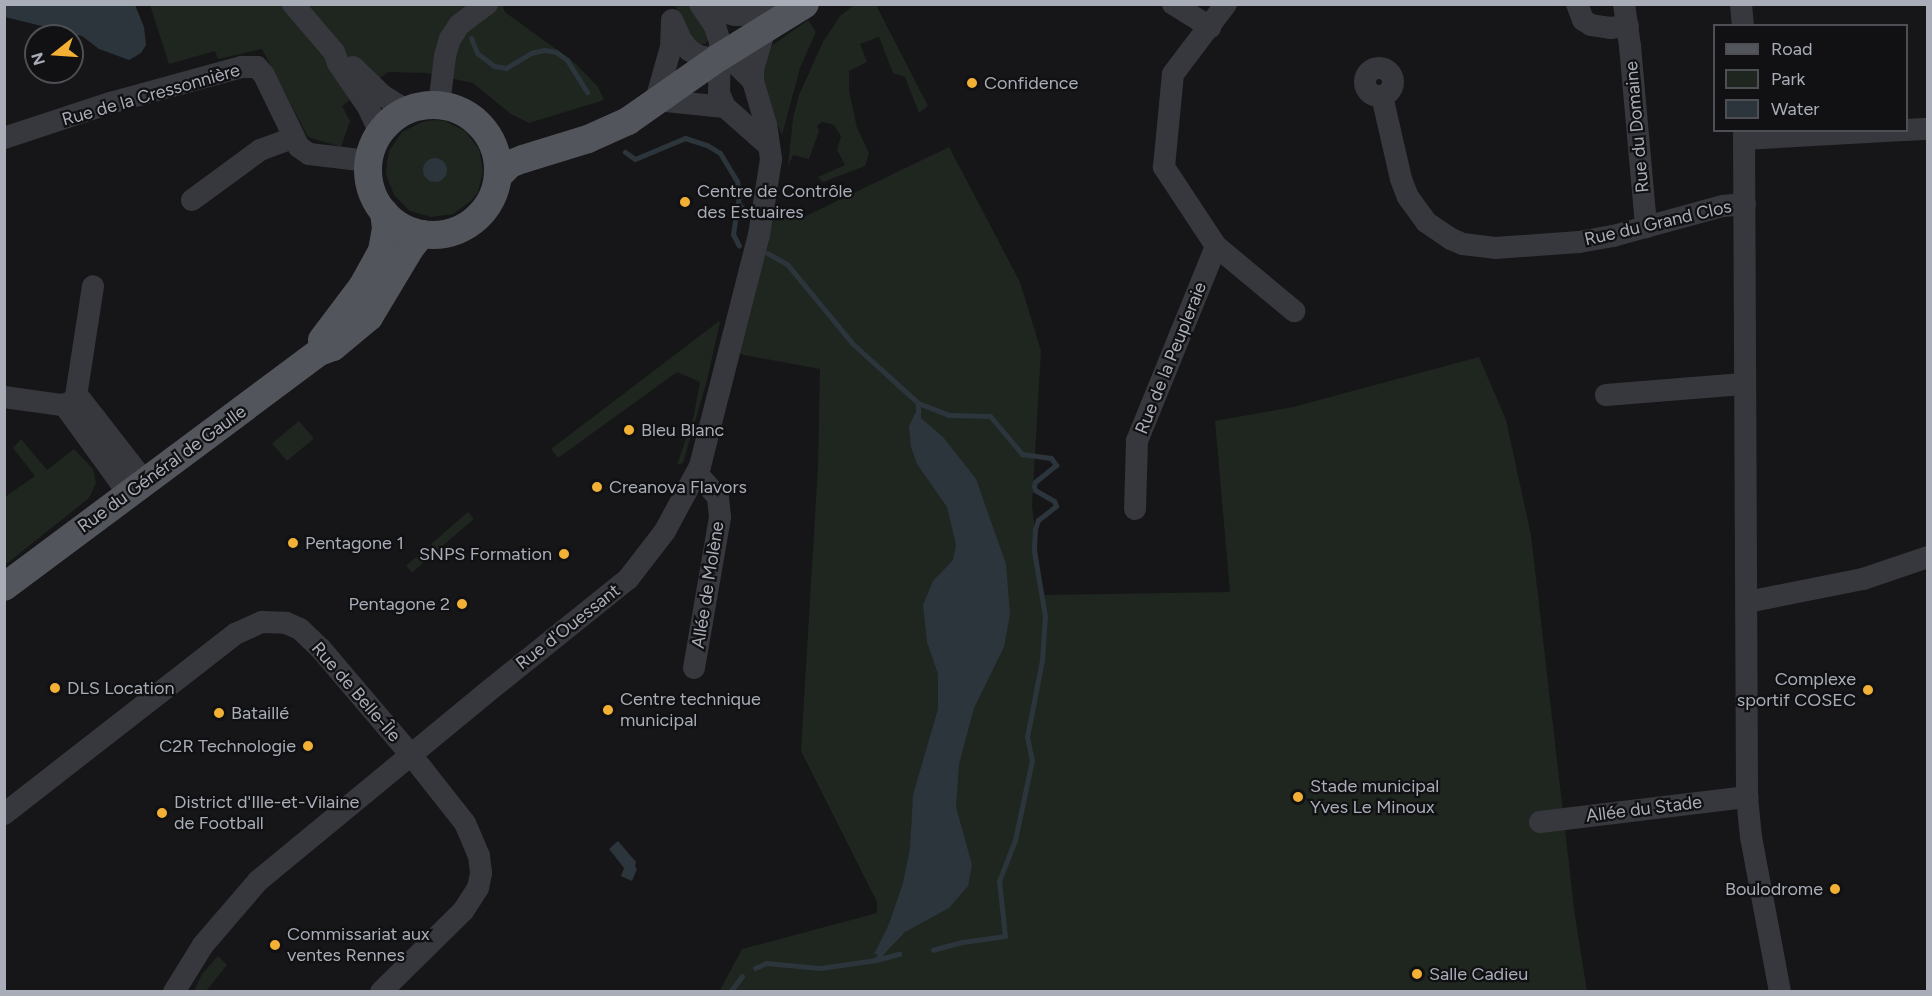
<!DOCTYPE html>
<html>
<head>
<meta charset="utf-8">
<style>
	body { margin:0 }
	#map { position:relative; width:1932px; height:996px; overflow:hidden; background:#161618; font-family:Figtree,sans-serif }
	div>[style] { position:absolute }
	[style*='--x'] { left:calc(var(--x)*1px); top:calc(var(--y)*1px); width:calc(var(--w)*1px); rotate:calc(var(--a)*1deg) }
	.green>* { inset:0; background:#1e261f; transform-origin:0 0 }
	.water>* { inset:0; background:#2c353c }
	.round { border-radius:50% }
	.stream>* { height:5px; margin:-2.5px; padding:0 2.5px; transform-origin:2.5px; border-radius:2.5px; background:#2c353c }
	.minor>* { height:22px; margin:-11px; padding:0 11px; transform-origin:11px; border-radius:11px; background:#37383d }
	.minor>.ring { margin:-11px; padding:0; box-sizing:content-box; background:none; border:22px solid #37383d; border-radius:50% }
	.major>* { height:28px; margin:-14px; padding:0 14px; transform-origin:14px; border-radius:14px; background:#53555c }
	.major>.ring { margin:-14px; padding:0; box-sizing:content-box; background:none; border:28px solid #53555c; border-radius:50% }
	.dots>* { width:16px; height:16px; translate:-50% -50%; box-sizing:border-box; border:3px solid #111113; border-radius:50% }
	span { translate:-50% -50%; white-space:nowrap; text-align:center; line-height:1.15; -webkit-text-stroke:4.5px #111113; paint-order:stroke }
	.poi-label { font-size:18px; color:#a8adb8 }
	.left { translate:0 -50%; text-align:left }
	.right { translate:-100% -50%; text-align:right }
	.street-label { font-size:18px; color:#a8adb8 }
	.frame { position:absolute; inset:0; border:6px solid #a8adb8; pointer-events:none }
	.legend { position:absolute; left:1713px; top:24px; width:195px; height:108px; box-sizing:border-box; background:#111113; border:2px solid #4d4f55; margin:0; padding:8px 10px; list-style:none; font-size:18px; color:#a8adb8 }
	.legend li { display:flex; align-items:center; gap:12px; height:30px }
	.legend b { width:30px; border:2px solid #4d4f55 }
	.north { position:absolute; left:24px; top:24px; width:60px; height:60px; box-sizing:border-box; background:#111113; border:2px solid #4d4f55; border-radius:50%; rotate:253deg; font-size:16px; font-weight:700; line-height:24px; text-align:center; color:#a8adb8 }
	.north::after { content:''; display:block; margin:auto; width:21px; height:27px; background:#f2b134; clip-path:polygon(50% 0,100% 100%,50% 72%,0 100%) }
</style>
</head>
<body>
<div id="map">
	<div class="green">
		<i style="clip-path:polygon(150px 5px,502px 5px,505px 12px,575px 63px,598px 87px,604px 100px,529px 123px,511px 114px,473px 83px,426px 73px,388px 72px,342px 106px,350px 121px,341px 147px,308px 137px,262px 49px,218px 59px,215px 51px,169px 64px)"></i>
		<i style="clip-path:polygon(676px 5px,688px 5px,703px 18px,708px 39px,706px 44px,696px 44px,680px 24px)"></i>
		<i style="clip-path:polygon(854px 5px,876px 5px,928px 106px,919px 113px,905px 77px,893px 73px,879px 37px,860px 44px,867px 62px,849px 71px,849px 90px,857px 128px,869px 153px,865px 166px,823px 182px,818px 177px,845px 165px,837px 150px,841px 136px,834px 125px,822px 122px,817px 126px,819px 131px,809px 159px,793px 155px,788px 167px,793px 118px,799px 95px,823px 42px,840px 16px)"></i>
		<i style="clip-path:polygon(808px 20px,816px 32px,800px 68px,782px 135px,764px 94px,761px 65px,770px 47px)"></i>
		<i style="clip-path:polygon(434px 120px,445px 121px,465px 131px,479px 149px,483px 171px,478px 192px,471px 201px,453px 214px,431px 217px,410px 211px,394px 195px,386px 174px,387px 162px,389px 151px,402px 132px,422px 122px)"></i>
		<i style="clip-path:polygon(949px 147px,1020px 282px,1041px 351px,1032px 506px,1043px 595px,1230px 592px,1215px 421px,1293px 407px,1479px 357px,1506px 420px,1531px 535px,1575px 916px,1587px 991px,719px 992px,742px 949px,877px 913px,877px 902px,801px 751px,818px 466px,820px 369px,739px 354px,776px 206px,804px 217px)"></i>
		<i style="clip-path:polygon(718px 322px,720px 322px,706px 384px,683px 463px,677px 465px,694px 415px,700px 382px,677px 372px,558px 458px,551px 449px)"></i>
		<i style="left:299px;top:421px;width:23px;height:35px;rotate:50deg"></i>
		<i style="clip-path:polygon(21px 439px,47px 470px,74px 449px,93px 469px,96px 483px,89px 498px,5px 565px,5px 497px,35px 476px,13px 448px)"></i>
		<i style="left:468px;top:512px;width:9px;height:82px;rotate:49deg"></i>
		<i style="clip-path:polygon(218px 956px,227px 965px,206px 991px,194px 991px,202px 974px)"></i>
	</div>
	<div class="water">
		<i style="clip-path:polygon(5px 4px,135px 5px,144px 27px,146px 45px,141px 53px,129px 60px,99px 49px,82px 36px,5px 17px)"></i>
		<i class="round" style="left:423px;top:158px;width:24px;height:24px"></i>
		<i style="clip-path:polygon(915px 413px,943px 437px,976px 479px,1006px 564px,1010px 614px,1004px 647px,974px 708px,959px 764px,956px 807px,972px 865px,968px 886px,949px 908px,905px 932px,884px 954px,874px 954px,889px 924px,903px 883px,910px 849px,913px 795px,938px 709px,938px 674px,927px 642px,923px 605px,933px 581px,953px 560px,956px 545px,947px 507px,917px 464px,911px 447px,909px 427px)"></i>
		<i style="clip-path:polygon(618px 841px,636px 862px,635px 866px,637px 869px,632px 881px,621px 876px,624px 868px,609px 849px)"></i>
	</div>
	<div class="stream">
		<i style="--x:471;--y:38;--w:16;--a:68"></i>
		<i style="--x:477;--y:53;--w:21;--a:37"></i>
		<i style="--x:494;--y:66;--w:12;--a:9"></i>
		<i style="--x:506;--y:68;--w:29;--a:-31"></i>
		<i style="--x:531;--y:53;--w:13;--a:-13"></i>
		<i style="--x:544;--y:50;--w:12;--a:9"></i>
		<i style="--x:556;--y:52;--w:14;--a:36"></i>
		<i style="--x:567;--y:60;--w:38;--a:58"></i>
		<i style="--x:625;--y:152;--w:12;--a:35"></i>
		<i style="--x:635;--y:159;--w:54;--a:-22.8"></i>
		<i style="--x:685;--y:138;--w:23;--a:18"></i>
		<i style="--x:707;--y:145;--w:15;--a:32"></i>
		<i style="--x:720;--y:153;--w:33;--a:59"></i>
		<i style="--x:737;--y:181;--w:15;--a:82"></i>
		<i style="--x:739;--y:196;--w:38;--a:99"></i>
		<i style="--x:733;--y:234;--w:13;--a:63"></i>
		<i style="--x:738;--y:202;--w:11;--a:56"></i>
		<i style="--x:767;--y:253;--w:23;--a:29"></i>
		<i style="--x:787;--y:264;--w:104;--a:50.5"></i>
		<i style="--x:853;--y:344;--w:88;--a:42.2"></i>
		<i style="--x:918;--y:403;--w:18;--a:90"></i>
		<i style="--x:918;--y:403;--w:33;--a:21"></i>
		<i style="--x:949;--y:415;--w:41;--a:1.4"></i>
		<i style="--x:990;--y:416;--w:50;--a:49.9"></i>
		<i style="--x:1022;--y:454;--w:29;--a:8"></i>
		<i style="--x:1051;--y:458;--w:9;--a:54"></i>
		<i style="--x:1056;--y:465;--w:27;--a:141"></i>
		<i style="--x:1035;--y:482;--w:4;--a:104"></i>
		<i style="--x:1034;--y:486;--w:4;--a:76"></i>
		<i style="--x:1035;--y:490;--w:22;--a:30"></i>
		<i style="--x:1054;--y:501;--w:5;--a:68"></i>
		<i style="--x:1056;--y:506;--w:23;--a:142"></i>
		<i style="--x:1038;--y:520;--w:9;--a:108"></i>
		<i style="--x:1035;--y:529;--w:22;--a:93"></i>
		<i style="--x:1034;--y:551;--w:66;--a:80.4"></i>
		<i style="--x:1045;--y:616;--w:44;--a:93.9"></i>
		<i style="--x:1042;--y:660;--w:78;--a:101"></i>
		<i style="--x:1027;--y:737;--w:24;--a:78"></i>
		<i style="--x:1032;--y:760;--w:82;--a:102"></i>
		<i style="--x:1015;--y:840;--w:44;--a:111.3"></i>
		<i style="--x:999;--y:881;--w:55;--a:83.8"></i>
		<i style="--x:1005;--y:936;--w:43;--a:172.1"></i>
		<i style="--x:962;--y:942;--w:30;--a:165"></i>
		<i style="--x:876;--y:960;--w:24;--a:-15"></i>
		<i style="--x:755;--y:968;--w:12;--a:-24"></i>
		<i style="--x:766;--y:963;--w:54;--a:5.3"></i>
		<i style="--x:820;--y:968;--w:57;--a:-8.1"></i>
		<i style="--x:876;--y:960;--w:14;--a:-54"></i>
		<i style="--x:730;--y:992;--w:20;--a:-53"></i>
	</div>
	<div class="minor">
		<i style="--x:293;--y:4;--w:63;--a:49.5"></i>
		<i style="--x:334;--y:52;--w:12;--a:70"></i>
		<i style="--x:338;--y:63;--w:53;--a:55.7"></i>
		<i style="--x:368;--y:107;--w:29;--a:65"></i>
		<i style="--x:700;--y:4;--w:27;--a:56"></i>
		<i style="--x:715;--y:26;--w:17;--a:73"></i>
		<i style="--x:720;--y:42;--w:51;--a:91.1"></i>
		<i style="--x:719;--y:93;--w:15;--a:67"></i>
		<i style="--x:1173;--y:4;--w:44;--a:31.9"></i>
		<i style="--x:1577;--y:4;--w:17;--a:69"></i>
		<i style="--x:1583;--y:20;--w:9;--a:32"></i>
		<i style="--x:1591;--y:25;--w:19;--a:9"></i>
		<i style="--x:1610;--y:28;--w:18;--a:-6"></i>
		<i style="--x:1624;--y:4;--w:42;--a:81.9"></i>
		<i style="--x:1630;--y:46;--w:182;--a:84.9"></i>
		<i style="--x:1741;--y:4;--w:22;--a:85"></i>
		<i style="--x:705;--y:9;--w:31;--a:11"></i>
		<i style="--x:735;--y:15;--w:51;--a:-1.1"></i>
		<i style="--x:672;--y:20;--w:27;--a:92"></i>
		<i style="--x:671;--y:47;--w:55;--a:105.8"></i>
		<i style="--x:656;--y:100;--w:69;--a:5.8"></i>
		<i style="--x:725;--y:107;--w:57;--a:41.5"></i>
		<i style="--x:673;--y:22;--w:20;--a:66"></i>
		<i style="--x:681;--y:40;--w:13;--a:51"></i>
		<i style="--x:689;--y:50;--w:12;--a:31"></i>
		<i style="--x:699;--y:56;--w:36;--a:10"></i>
		<i style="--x:734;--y:62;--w:27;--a:45"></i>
		<i style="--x:353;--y:67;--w:40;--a:44"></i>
		<i style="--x:382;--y:95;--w:28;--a:32"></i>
		<i class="ring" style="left:1365px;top:68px;width:6px;height:6px"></i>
		<i style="--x:1382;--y:96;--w:85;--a:77.1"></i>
		<i style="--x:1401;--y:179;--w:19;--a:69"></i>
		<i style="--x:1408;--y:197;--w:31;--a:54"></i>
		<i style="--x:1426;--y:222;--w:30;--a:34"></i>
		<i style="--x:1451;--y:239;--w:13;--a:23"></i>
		<i style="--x:1463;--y:244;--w:32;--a:7"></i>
		<i style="--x:1495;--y:248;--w:84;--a:-4.1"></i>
		<i style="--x:1579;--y:242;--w:35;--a:-10"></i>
		<i style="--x:1613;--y:236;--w:114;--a:-15.3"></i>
		<i style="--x:1723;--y:206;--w:22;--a:-5"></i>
		<i style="--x:439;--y:105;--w:49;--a:-83"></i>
		<i style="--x:445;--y:56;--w:18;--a:-74"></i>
		<i style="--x:450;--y:39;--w:17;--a:-57"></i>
		<i style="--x:459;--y:25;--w:35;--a:-37"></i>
		<i style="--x:1744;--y:130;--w:667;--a:89.74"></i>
		<i style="--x:1747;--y:797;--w:40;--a:84.3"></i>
		<i style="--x:1751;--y:837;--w:158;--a:79.4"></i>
		<i style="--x:1906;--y:130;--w:22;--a:-3"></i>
		<i style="--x:4;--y:138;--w:112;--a:-18.3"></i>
		<i style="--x:110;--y:103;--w:137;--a:-15.3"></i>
		<i style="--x:242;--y:67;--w:15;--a:0"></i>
		<i style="--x:257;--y:67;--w:11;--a:49"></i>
		<i style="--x:264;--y:75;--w:80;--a:64.1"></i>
		<i style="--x:299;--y:147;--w:12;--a:35"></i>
		<i style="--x:309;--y:154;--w:60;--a:6.7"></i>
		<i style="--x:1744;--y:139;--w:159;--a:-3.2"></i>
		<i style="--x:192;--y:200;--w:84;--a:-36.3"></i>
		<i style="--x:260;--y:150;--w:35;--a:-20"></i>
		<i style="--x:1216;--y:246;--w:102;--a:39.8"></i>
		<i style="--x:1606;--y:395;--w:137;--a:-4.6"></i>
		<i style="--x:4;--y:397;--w:59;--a:7.9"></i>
		<i style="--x:62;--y:405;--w:10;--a:-17"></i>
		<i style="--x:72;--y:402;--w:7;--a:-56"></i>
		<i style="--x:76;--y:396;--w:111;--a:-81.2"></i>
		<i style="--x:128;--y:493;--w:102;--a:-125.9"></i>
		<i style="--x:68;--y:410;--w:9;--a:-63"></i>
		<i style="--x:72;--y:402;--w:9;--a:-13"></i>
		<i style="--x:81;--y:400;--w:103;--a:52.1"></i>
		<i style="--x:1135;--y:509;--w:68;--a:-88.3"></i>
		<i style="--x:1137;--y:441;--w:210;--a:-67.9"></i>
		<i style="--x:1216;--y:246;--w:95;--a:-123.4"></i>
		<i style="--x:1164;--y:167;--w:93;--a:-84.5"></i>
		<i style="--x:1173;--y:74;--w:88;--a:-52.9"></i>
		<i style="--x:1747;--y:602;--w:118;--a:-11.2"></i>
		<i style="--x:1863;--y:579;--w:69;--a:-18.7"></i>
		<i style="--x:694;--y:668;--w:153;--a:-80.2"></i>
		<i style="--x:720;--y:517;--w:20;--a:-96"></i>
		<i style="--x:718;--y:497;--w:31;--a:-132"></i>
		<i style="--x:4;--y:814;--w:293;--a:-37.9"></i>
		<i style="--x:235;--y:634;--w:30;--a:-24"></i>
		<i style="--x:262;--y:622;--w:24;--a:2"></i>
		<i style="--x:286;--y:623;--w:15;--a:23"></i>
		<i style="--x:300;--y:629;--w:28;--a:44"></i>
		<i style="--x:320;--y:648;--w:142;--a:49.6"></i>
		<i style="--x:412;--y:756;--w:85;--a:51.7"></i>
		<i style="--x:465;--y:823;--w:36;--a:67"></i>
		<i style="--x:479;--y:856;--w:17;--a:83"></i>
		<i style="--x:481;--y:873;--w:15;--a:101"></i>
		<i style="--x:478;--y:888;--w:27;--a:123"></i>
		<i style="--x:463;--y:911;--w:115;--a:135.4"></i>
		<i style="--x:1540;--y:822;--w:209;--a:-6.9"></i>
		<i style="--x:174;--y:992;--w:55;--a:-58.3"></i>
		<i style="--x:203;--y:945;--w:84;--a:-49.3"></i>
		<i style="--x:258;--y:881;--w:296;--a:-39.5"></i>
		<i style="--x:486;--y:693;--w:182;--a:-38.8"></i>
		<i style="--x:628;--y:579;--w:61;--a:-52.4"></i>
		<i style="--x:665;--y:531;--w:74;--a:-61.7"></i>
		<i style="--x:700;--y:466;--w:238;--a:-75.7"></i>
		<i style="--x:759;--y:235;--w:77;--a:-81"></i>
		<i style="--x:771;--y:159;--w:34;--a:-98"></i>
		<i style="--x:766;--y:125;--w:46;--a:-106.5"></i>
		<i style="--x:753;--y:81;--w:12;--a:-90"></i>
		<i style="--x:753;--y:69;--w:42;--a:-73.3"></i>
	</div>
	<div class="major">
		<i class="ring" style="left:368px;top:105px;width:102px;height:102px"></i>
		<i style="--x:499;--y:175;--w:16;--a:-45"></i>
		<i style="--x:510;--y:164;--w:14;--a:-21"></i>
		<i style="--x:523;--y:159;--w:68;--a:-17.1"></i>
		<i style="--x:588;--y:139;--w:44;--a:-24.2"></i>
		<i style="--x:628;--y:121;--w:110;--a:-35"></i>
		<i style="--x:718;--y:58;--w:102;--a:-31.8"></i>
		<i style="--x:322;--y:340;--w:66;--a:-53"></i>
		<i style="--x:362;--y:287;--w:41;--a:-60.9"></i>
		<i style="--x:382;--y:251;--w:23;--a:-80"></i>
		<i style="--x:386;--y:228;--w:16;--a:-97"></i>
		<i style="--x:4;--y:587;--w:393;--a:-36.7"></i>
		<i style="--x:319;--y:352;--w:15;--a:-20"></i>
		<i style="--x:333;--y:347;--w:47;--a:-39.8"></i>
		<i style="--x:369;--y:317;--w:82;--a:-59"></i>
		<i style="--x:411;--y:247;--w:17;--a:-50"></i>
	</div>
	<div class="dots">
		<i style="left:972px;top:83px;background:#f2b134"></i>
		<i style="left:685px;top:202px;background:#f2b134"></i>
		<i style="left:629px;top:430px;background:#f2b134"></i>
		<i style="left:597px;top:487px;background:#f2b134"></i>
		<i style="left:293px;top:543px;background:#f2b134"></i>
		<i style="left:564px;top:554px;background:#f2b134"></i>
		<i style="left:462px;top:604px;background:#f2b134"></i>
		<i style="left:55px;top:688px;background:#f2b134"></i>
		<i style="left:1868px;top:690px;background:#f2b134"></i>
		<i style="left:608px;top:710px;background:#f2b134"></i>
		<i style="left:219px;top:713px;background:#f2b134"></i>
		<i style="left:308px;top:746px;background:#f2b134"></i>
		<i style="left:1298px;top:797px;background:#f2b134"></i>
		<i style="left:162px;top:813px;background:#f2b134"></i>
		<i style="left:1835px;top:889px;background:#f2b134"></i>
		<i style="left:275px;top:945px;background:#f2b134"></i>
		<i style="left:1417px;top:974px;background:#f2b134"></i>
	</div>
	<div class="poi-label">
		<span class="left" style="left:984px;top:83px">Confidence</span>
		<span class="left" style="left:697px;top:202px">Centre de Contrôle<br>des Estuaires</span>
		<span class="left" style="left:641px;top:430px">Bleu Blanc</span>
		<span class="left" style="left:609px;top:487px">Creanova Flavors</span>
		<span class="left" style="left:305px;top:543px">Pentagone 1</span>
		<span class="right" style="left:552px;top:554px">SNPS Formation</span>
		<span class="right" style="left:450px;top:604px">Pentagone 2</span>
		<span class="right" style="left:1856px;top:690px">Complexe<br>sportif COSEC</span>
		<span class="left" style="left:67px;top:688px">DLS Location</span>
		<span class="left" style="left:620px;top:710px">Centre technique<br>municipal</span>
		<span class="left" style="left:231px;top:713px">Bataillé</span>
		<span class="right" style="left:296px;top:746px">C2R Technologie</span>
		<span class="left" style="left:1310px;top:797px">Stade municipal<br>Yves Le Minoux</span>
		<span class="left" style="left:174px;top:813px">District d'Ille-et-Vilaine<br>de Football</span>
		<span class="right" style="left:1823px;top:889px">Boulodrome</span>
		<span class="left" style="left:287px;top:945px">Commissariat aux<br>ventes Rennes</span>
		<span class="left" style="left:1429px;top:974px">Salle Cadieu</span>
	</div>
	<div class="street-label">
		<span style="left:151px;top:95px;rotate:-16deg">Rue de la Cressonnière</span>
		<span style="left:1637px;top:127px;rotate:-95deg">Rue du Domaine</span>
		<span style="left:1658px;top:223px;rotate:-13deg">Rue du Grand Clos</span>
		<span style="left:1171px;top:358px;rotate:-68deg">Rue de la Peupleraie</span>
		<span style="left:162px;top:469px;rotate:-36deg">Rue du Général de Gaulle</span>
		<span style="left:708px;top:585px;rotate:-81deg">Allée de Molène</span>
		<span style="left:568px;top:627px;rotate:-38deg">Rue d'Ouessant</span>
		<span style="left:356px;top:692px;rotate:49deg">Rue de Belle-Île</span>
		<span style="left:1644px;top:809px;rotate:-7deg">Allée du Stade</span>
	</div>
	<div class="frame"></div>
	<ul class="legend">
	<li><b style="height:8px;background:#53555c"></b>Road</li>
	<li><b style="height:16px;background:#1e261f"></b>Park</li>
	<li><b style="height:16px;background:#2c353c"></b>Water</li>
	</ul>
	<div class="north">N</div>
</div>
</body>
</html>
